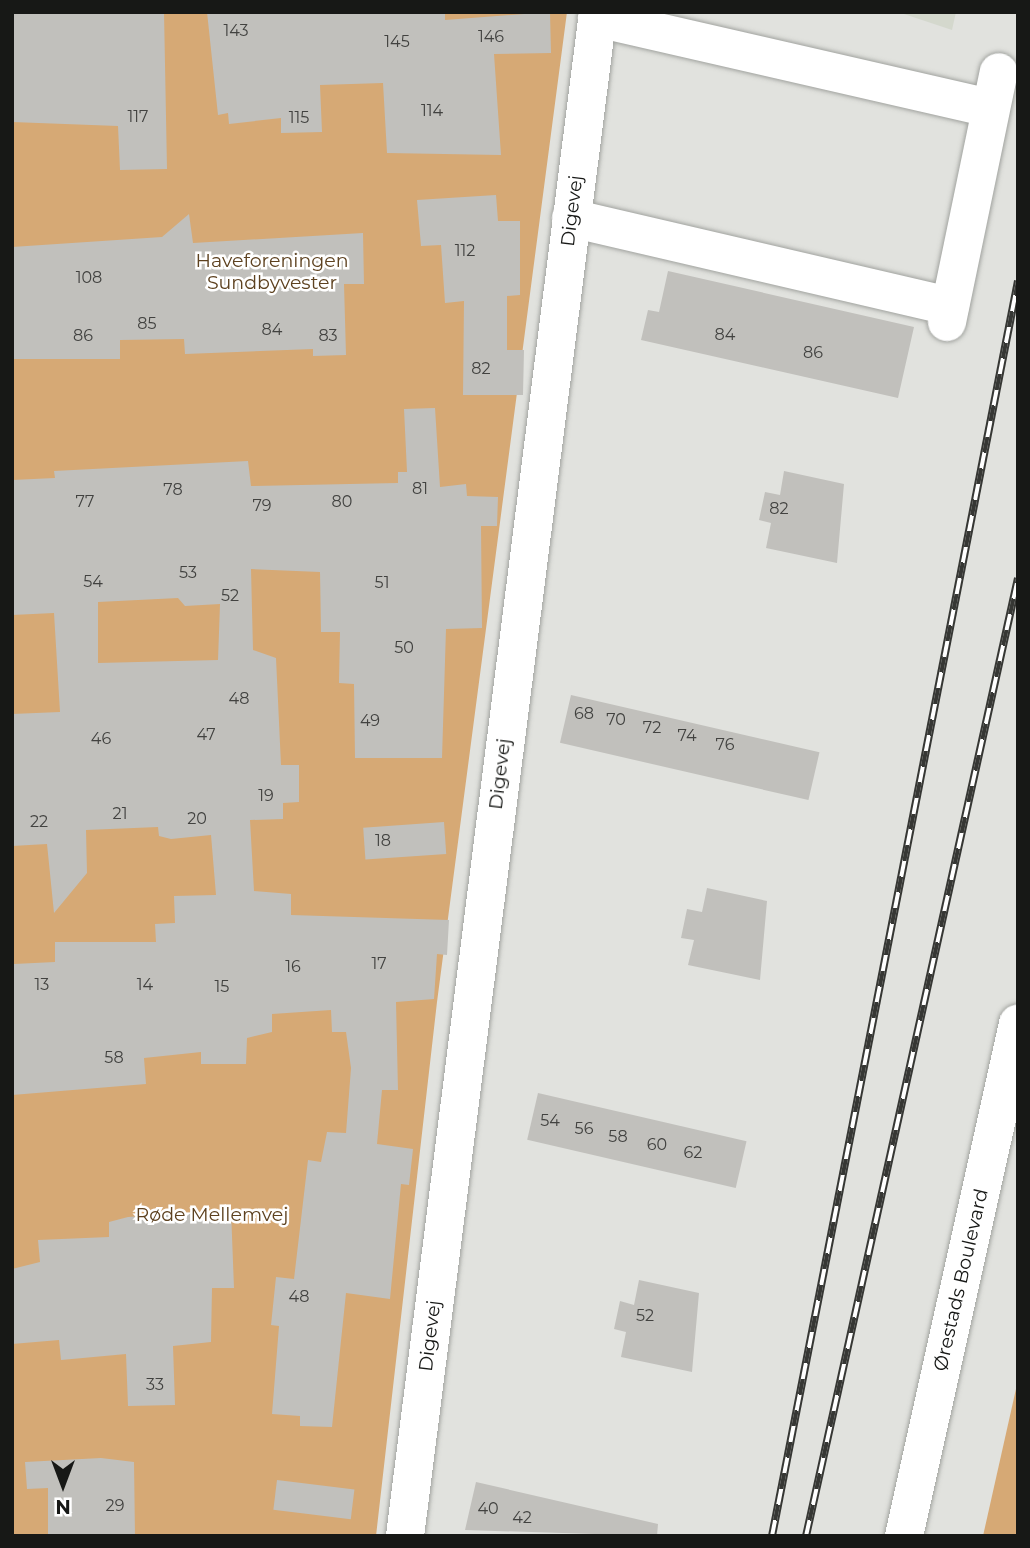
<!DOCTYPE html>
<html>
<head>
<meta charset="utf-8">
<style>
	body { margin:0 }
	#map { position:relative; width:1030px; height:1548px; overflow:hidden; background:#e1e2de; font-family:Montserrat,sans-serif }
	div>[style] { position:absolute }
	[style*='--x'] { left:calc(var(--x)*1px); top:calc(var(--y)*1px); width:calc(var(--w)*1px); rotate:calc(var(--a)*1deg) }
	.built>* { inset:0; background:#d4d8cd }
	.green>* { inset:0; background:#d6a975 }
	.building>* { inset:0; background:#c1c0bc; transform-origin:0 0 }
	.roads { filter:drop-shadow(0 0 2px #a1a39f) drop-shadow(0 0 2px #a1a39f) }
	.minor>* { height:38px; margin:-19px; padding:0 19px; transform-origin:19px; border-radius:19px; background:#fff }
	.rail>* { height:8px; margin-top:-4px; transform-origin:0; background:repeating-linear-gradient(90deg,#fff 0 16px,#363734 0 32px); box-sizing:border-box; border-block:2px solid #363734 }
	span { translate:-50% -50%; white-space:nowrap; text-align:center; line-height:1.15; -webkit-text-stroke:5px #fff; paint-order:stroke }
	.number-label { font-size:16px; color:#424240 }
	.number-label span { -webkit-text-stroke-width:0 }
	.street-label { font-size:19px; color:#171816 }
	.park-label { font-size:19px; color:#5d411f }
	.frame { position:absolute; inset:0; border:14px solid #171816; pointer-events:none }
	.north { position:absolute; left:28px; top:1450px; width:70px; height:70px; -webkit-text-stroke:5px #fff; paint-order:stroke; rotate:180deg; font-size:19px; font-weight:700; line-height:28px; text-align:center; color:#171816 }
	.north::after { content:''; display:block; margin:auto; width:24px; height:32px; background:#171816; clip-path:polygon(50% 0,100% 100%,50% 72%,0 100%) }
</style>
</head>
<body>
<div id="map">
	<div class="built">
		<i style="clip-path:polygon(898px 12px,956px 12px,952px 30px)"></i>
	</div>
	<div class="green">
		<i style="clip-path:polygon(12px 12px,567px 12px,437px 1002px,376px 1536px,12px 1536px)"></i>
		<i style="clip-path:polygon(1018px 1380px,1018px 1536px,983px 1536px)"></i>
	</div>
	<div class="building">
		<i style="clip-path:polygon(12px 12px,164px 12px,167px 169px,120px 170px,118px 126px,12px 122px)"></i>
		<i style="clip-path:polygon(207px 12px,445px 12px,445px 20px,550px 12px,551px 53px,494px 54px,501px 155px,387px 153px,383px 83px,320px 85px,322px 132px,281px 133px,281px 118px,229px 124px,228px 113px,218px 115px)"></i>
		<i style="clip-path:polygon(496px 195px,498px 221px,520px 221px,520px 295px,507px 296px,507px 350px,524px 350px,523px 395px,463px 395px,464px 301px,445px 303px,441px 245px,421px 246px,417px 200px)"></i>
		<i style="clip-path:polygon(189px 214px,193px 243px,363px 233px,364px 284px,344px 284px,346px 355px,313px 356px,313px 349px,185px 354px,184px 339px,120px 340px,120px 359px,12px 359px,12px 247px,162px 237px)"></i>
		<i style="clip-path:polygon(668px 271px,914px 327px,898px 398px,641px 340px,648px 310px,659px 312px)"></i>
		<i style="clip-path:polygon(evenodd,435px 408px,440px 487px,466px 484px,467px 496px,498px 497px,497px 526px,481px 526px,482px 628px,446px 629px,442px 758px,355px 758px,354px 684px,339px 683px,340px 632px,321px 632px,320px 572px,251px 569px,253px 650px,276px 658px,281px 765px,299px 765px,299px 802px,283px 803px,283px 819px,250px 820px,254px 891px,291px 894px,291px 915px,449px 920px,447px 955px,437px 954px,434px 999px,396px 1002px,398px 1090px,382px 1090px,377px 1144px,413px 1149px,409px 1185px,401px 1184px,390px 1299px,346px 1293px,332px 1427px,300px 1426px,300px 1416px,272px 1414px,279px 1326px,271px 1325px,276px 1277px,294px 1279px,308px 1160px,321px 1162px,327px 1132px,346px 1133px,351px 1068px,346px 1032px,332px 1032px,331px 1010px,272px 1014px,272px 1032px,247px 1038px,246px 1064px,201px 1064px,201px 1052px,144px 1058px,146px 1084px,12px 1095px,14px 964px,55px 962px,55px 942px,156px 942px,155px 924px,175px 923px,174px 896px,216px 895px,211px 835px,171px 839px,159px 836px,158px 827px,86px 830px,87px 873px,54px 913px,47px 844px,12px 846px,12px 714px,60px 712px,54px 613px,12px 615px,12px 480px,55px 478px,54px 471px,248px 461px,251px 486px,398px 483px,398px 472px,407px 472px,404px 409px,435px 408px,178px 598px,185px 606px,220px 604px,218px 660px,98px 663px,98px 602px,178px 598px)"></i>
		<i style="clip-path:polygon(784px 471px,844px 484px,837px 563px,766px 548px,771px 523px,759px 520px,765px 492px,780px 495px)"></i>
		<i style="left:571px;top:695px;width:255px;height:49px;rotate:13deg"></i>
		<i style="left:444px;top:822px;width:32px;height:81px;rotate:86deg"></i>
		<i style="clip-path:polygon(707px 888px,767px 901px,760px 980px,688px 965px,694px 940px,681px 938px,687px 909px,702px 912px)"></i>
		<i style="left:538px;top:1093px;width:214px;height:48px;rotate:13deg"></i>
		<i style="clip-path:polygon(231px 1210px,234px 1288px,212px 1288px,211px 1342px,173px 1346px,175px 1405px,128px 1406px,126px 1354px,61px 1360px,59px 1340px,12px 1344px,12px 1269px,40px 1262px,38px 1240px,109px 1237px,109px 1222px,128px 1217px)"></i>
		<i style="clip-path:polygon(639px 1280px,699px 1293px,692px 1372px,621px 1357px,626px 1332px,614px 1329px,620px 1301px,634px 1305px)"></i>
		<i style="clip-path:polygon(101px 1458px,134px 1462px,135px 1536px,48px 1536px,48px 1488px,27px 1489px,25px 1462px)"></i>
		<i style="left:277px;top:1480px;width:78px;height:30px;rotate:7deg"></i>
		<i style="clip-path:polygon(476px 1482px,658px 1524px,657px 1536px,465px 1530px)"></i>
	</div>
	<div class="roads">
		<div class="minor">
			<i style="--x:597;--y:18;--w:403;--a:12.9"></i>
			<i style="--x:571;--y:218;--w:389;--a:13.1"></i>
			<i style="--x:947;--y:322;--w:255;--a:-78.3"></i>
			<i style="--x:405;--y:1536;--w:1536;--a:-82.78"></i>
			<i style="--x:904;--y:1536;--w:525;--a:-77.45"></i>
		</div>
	</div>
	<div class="rail">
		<i style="--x:772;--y:1536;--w:1279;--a:-78.91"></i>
		<i style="--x:806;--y:1536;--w:981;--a:-77.52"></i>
	</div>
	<div class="number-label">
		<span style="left:236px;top:31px">143</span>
		<span style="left:491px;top:37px">146</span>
		<span style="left:397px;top:42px">145</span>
		<span style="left:432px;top:111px">114</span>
		<span style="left:138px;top:117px">117</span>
		<span style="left:299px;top:118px">115</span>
		<span style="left:465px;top:251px">112</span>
		<span style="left:89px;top:278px">108</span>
		<span style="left:147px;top:324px">85</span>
		<span style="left:272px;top:330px">84</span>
		<span style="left:725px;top:335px">84</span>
		<span style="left:83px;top:336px">86</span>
		<span style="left:328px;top:336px">83</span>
		<span style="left:813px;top:353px">86</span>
		<span style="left:481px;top:369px">82</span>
		<span style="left:420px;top:489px">81</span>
		<span style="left:173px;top:490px">78</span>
		<span style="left:85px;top:502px">77</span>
		<span style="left:342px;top:502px">80</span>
		<span style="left:262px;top:506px">79</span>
		<span style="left:779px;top:509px">82</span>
		<span style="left:188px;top:573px">53</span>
		<span style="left:93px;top:582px">54</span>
		<span style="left:382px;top:583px">51</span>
		<span style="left:230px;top:596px">52</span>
		<span style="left:404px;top:648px">50</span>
		<span style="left:239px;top:699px">48</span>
		<span style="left:584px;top:714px">68</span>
		<span style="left:616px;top:720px">70</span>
		<span style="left:370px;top:721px">49</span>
		<span style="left:652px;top:728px">72</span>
		<span style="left:206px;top:735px">47</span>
		<span style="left:687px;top:736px">74</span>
		<span style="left:101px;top:739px">46</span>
		<span style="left:725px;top:745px">76</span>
		<span style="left:266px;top:796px">19</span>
		<span style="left:120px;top:814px">21</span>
		<span style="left:197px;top:819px">20</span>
		<span style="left:39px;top:822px">22</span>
		<span style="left:383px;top:841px">18</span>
		<span style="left:379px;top:964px">17</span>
		<span style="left:293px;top:967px">16</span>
		<span style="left:42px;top:985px">13</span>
		<span style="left:145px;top:985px">14</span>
		<span style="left:222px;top:987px">15</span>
		<span style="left:114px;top:1058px">58</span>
		<span style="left:550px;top:1121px">54</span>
		<span style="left:584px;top:1129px">56</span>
		<span style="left:618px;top:1137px">58</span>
		<span style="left:657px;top:1145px">60</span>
		<span style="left:693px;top:1153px">62</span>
		<span style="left:299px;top:1297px">48</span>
		<span style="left:645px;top:1316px">52</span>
		<span style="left:155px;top:1385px">33</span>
		<span style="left:115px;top:1506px">29</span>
		<span style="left:488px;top:1509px">40</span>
		<span style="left:522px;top:1518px">42</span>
	</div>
	<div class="street-label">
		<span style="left:572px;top:211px;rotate:-83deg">Digevej</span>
		<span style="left:500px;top:774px;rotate:-83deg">Digevej</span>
		<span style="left:961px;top:1280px;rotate:-77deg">Ørestads Boulevard</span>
		<span style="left:430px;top:1336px;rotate:-83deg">Digevej</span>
	</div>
	<div class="park-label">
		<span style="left:272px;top:272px">Haveforeningen<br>Sundbyvester</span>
		<span style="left:212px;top:1215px">Røde Mellemvej</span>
	</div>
	<div class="frame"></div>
	<div class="north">N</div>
</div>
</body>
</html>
